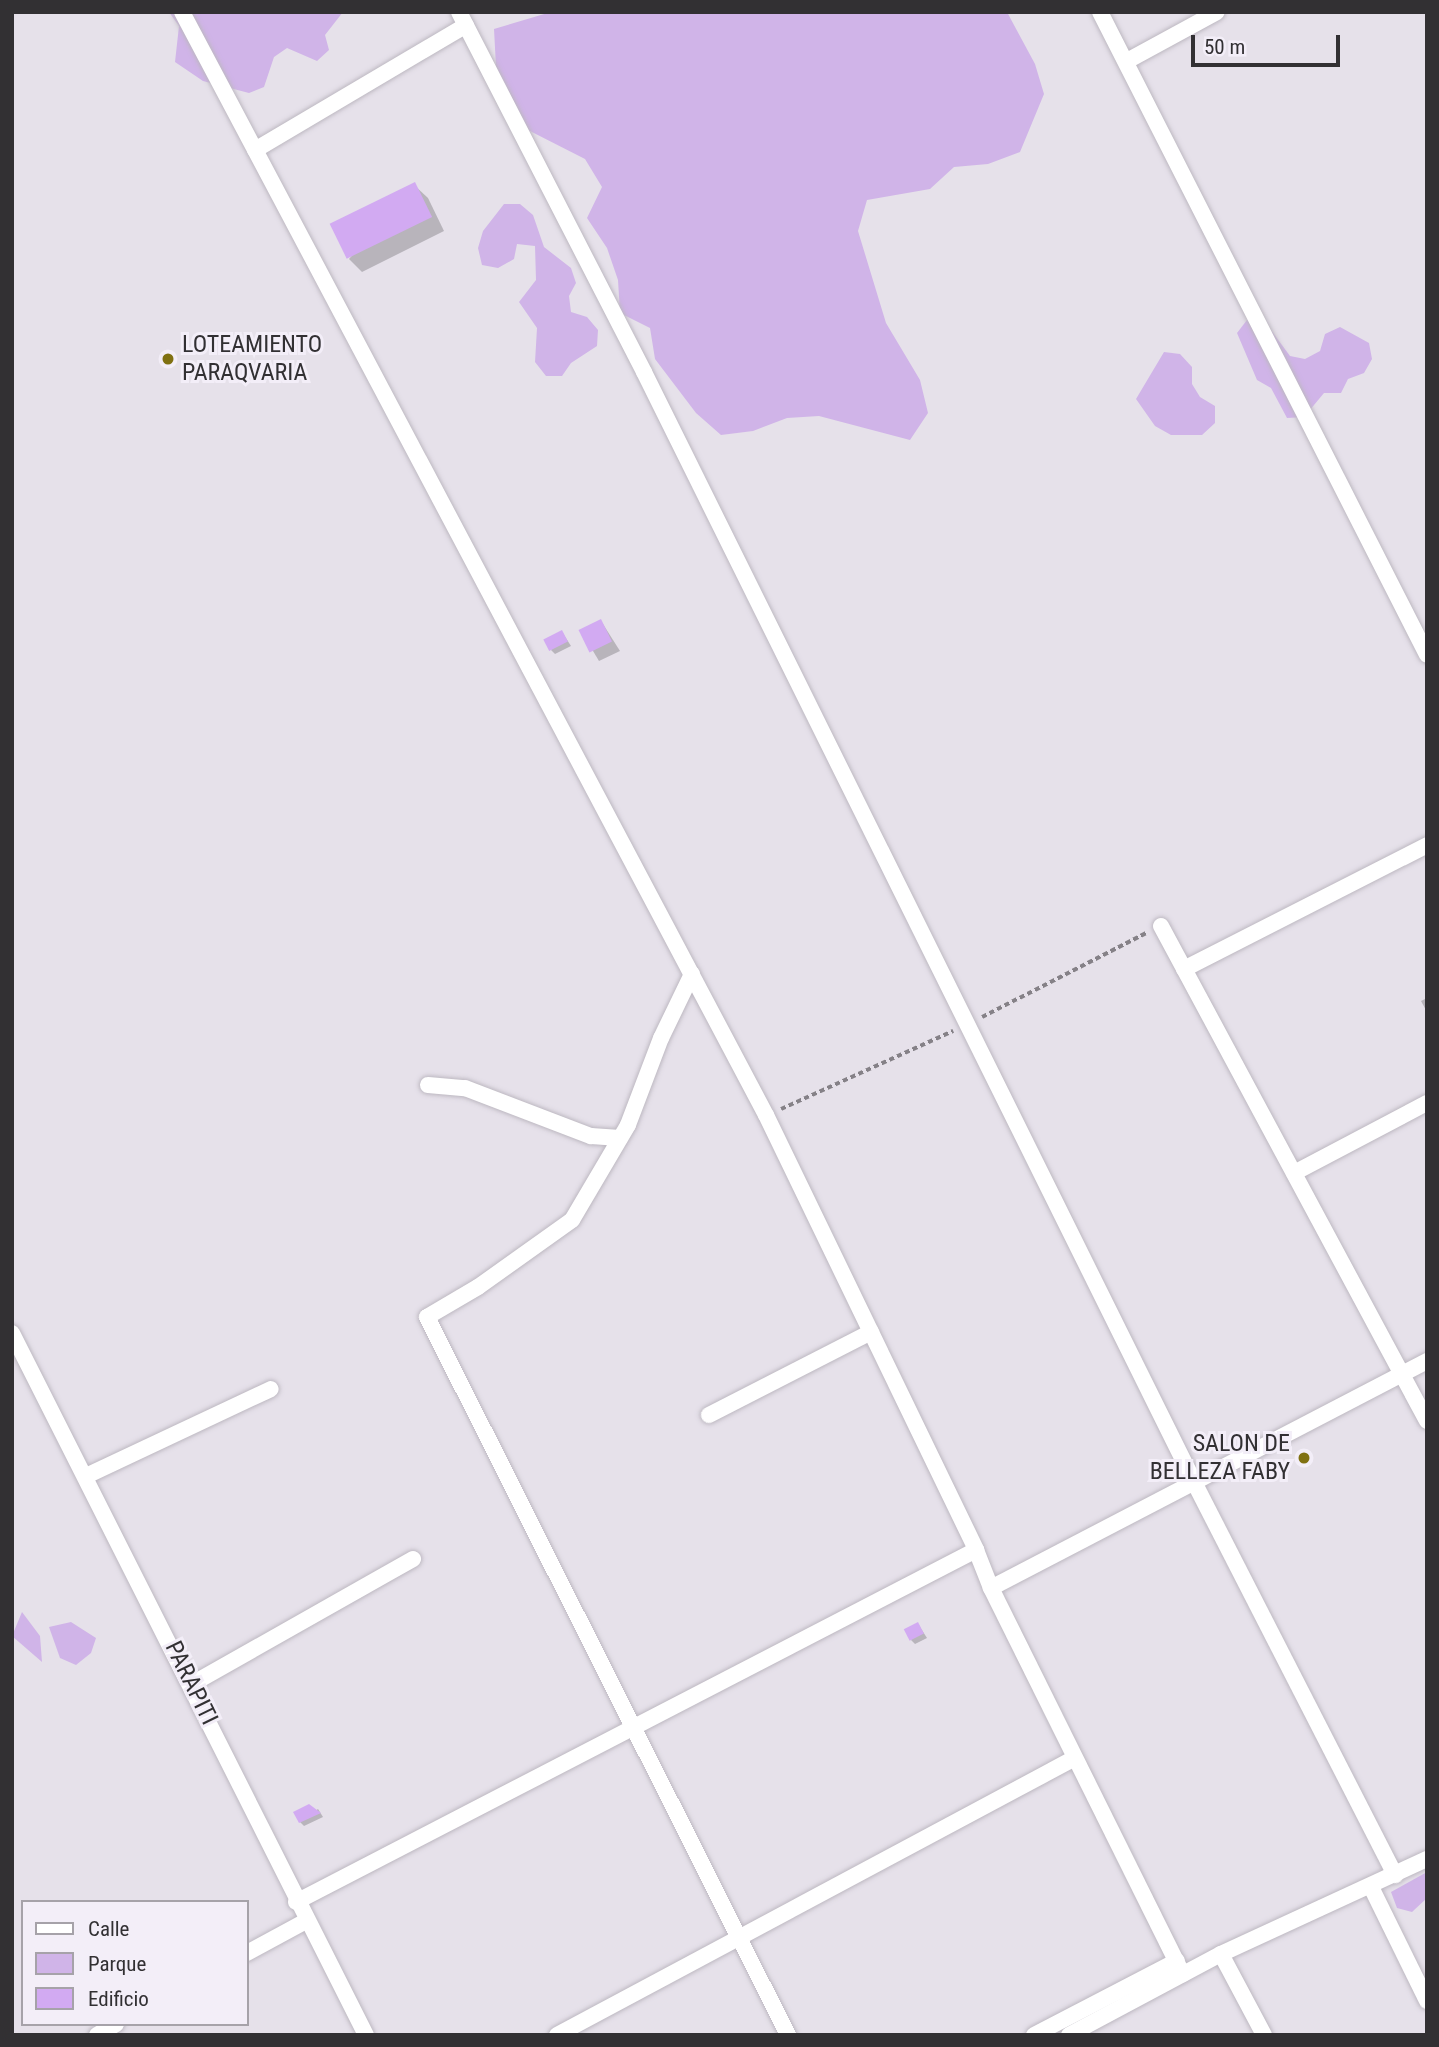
<!DOCTYPE html>
<html>
<head>
<meta charset="utf-8">
<style>
	body { margin:0 }
	#map { position:relative; width:1439px; height:2047px; overflow:hidden; background:#e6e1ea; font-family:"Roboto Condensed",sans-serif }
	div>[style] { position:absolute }
	[style*='--x'] { left:calc(var(--x)*1px); top:calc(var(--y)*1px); width:calc(var(--w)*1px); rotate:calc(var(--a)*1deg) }
	.green>* { inset:0; background:#d0b4e8 }
	.shadow>* { inset:0; background:#0003 }
	.building>* { inset:0; background:#d2aaf2; transform-origin:0 0 }
	.path>* { height:3.5px; margin-top:-1.75px; transform-origin:0; background:repeating-linear-gradient(90deg,#858187 0 5px,transparent 0 8.5px) }
	.roads { filter:drop-shadow(0 0 2px #bdb8c1) drop-shadow(0 0 2px #bdb8c1) }
	.minor>* { height:16px; margin:-8px; padding:0 8px; transform-origin:8px; border-radius:8px; background:#fff }
	.dots>* { width:19px; height:19px; translate:-50% -50%; box-sizing:border-box; border:4px solid #f3eef8; border-radius:50% }
	span { translate:-50% -50%; white-space:nowrap; text-align:center; line-height:1.15; -webkit-text-stroke:6px #f3eef8; paint-order:stroke }
	.poi-label { font-size:24px; color:#323033 }
	.left { translate:0 -50%; text-align:left }
	.right { translate:-100% -50%; text-align:right }
	.street-label { font-size:24px; color:#323033 }
	.frame { position:absolute; inset:0; border:14px solid #323033; pointer-events:none }
	.legend { position:absolute; left:21px; top:1900px; width:228px; height:126px; box-sizing:border-box; background:#f3eef8; border:2px solid #a6a2a9; margin:0; padding:9px 12px; list-style:none; font-size:21px; color:#323033 }
	.legend li { display:flex; align-items:center; gap:14px; height:35px }
	.legend b { width:35px; border:2px solid #a6a2a9 }
	.scale { position:absolute; left:1191px; top:35px; width:149px; height:32px; box-sizing:border-box; border:4px solid #323033; border-top:0; padding-left:9px; font-size:21px; line-height:24px; white-space:nowrap; color:#323033; -webkit-text-stroke:5px #f3eef8; paint-order:stroke }
</style>
</head>
<body>
<div id="map">
	<div class="green">
		<i style="clip-path:polygon(343px 12px,325px 35px,329px 50px,317px 61px,287px 48px,274px 57px,264px 87px,249px 93px,203px 81px,175px 62px,179px 26px,169px 12px)"></i>
		<i style="clip-path:polygon(551px 12px,1007px 12px,1035px 64px,1044px 94px,1020px 152px,988px 164px,954px 167px,930px 189px,867px 200px,858px 231px,886px 323px,920px 380px,928px 413px,910px 440px,819px 416px,787px 418px,753px 431px,721px 435px,696px 413px,655px 359px,650px 328px,620px 313px,618px 280px,607px 248px,587px 218px,602px 187px,585px 159px,526px 129px,496px 67px,494px 29px)"></i>
		<i style="clip-path:polygon(504px 204px,520px 204px,533px 215px,544px 247px,571px 268px,576px 283px,569px 296px,571px 312px,587px 317px,598px 330px,597px 346px,571px 363px,562px 376px,546px 376px,535px 362px,537px 328px,519px 302px,536px 280px,535px 246px,517px 244px,514px 259px,498px 268px,482px 265px,478px 248px,483px 231px)"></i>
		<i style="clip-path:polygon(1247px 320px,1265px 322px,1290px 356px,1305px 359px,1320px 351px,1325px 334px,1340px 327px,1369px 343px,1372px 359px,1364px 373px,1348px 379px,1341px 393px,1324px 393px,1304px 417px,1287px 418px,1271px 388px,1257px 380px,1237px 333px)"></i>
		<i style="clip-path:polygon(1164px 352px,1180px 354px,1192px 367px,1192px 384px,1200px 397px,1215px 406px,1215px 423px,1202px 435px,1171px 435px,1155px 426px,1136px 399px)"></i>
		<i style="clip-path:polygon(22px 1612px,40px 1636px,42px 1662px,12px 1636px)"></i>
		<i style="clip-path:polygon(71px 1622px,96px 1638px,91px 1653px,76px 1665px,60px 1658px,49px 1627px)"></i>
		<i style="clip-path:polygon(1427px 1872px,1427px 1898px,1412px 1912px,1397px 1908px,1391px 1892px)"></i>
	</div>
	<div class="shadow">
		<i style="clip-path:polygon(414px 185px,428px 198px,444px 231px,362px 272px,349px 259px)"></i>
		<i style="clip-path:polygon(601px 621px,620px 651px,599px 661px,581px 631px)"></i>
		<i style="clip-path:polygon(562px 632px,571px 646px,555px 654px,551px 650px)"></i>
		<i style="clip-path:polygon(1425px 999px,1427px 1000px,1427px 1012px,1421px 1001px)"></i>
		<i style="clip-path:polygon(918px 1624px,927px 1638px,915px 1644px,911px 1640px)"></i>
		<i style="clip-path:polygon(318px 1809px,323px 1817px,304px 1826px,300px 1822px)"></i>
	</div>
	<div class="building">
		<i style="left:415px;top:182px;width:39px;height:95px;rotate:64deg"></i>
		<i style="left:601px;top:619px;width:25px;height:25px;rotate:64deg"></i>
		<i style="left:562px;top:630px;width:13px;height:21px;rotate:63deg"></i>
		<i style="left:918px;top:1622px;width:13px;height:16px;rotate:63deg"></i>
		<i style="clip-path:polygon(309px 1804px,321px 1813px,299px 1823px,293px 1812px)"></i>
	</div>
	<div class="path">
		<i style="--x:982;--y:1017;--w:184;--a:-27.1"></i>
		<i style="--x:781;--y:1109;--w:189;--a:-24.4"></i>
	</div>
	<div class="roads">
		<div class="minor">
			<i style="--x:182;--y:12;--w:1248;--a:62.1"></i>
			<i style="--x:766;--y:1115;--w:483;--a:64.2"></i>
			<i style="--x:459;--y:12;--w:405;--a:62.8"></i>
			<i style="--x:644;--y:372;--w:1237;--a:63.64"></i>
			<i style="--x:1193;--y:1480;--w:444;--a:62.9"></i>
			<i style="--x:1100;--y:12;--w:721;--a:63.04"></i>
			<i style="--x:1127;--y:61;--w:102;--a:-28.6"></i>
			<i style="--x:255;--y:150;--w:245;--a:-30.6"></i>
			<i style="--x:1161;--y:926;--w:562;--a:61.75"></i>
			<i style="--x:1184;--y:969;--w:273;--a:-27"></i>
			<i style="--x:692;--y:974;--w:71;--a:115.8"></i>
			<i style="--x:661;--y:1038;--w:93;--a:110.8"></i>
			<i style="--x:628;--y:1125;--w:110;--a:120.5"></i>
			<i style="--x:572;--y:1220;--w:115;--a:144.5"></i>
			<i style="--x:478;--y:1287;--w:59;--a:149.5"></i>
			<i style="--x:427;--y:1317;--w:804;--a:63.31"></i>
			<i style="--x:428;--y:1085;--w:37;--a:5"></i>
			<i style="--x:465;--y:1088;--w:135;--a:20.9"></i>
			<i style="--x:591;--y:1136;--w:29;--a:4"></i>
			<i style="--x:1294;--y:1173;--w:150;--a:-27.8"></i>
			<i style="--x:12;--y:1333;--w:786;--a:63.24"></i>
			<i style="--x:709;--y:1415;--w:182;--a:-27.1"></i>
			<i style="--x:86;--y:1476;--w:204;--a:-25.2"></i>
			<i style="--x:991;--y:1588;--w:431;--a:63.6"></i>
			<i style="--x:192;--y:1684;--w:254;--a:-29.5"></i>
			<i style="--x:1371;--y:1887;--w:127;--a:63.8"></i>
			<i style="--x:296;--y:1902;--w:766;--a:-27.37"></i>
			<i style="--x:976;--y:1550;--w:41;--a:68.5"></i>
			<i style="--x:991;--y:1588;--w:492;--a:-27.5"></i>
			<i style="--x:247;--y:1953;--w:67;--a:-28.5"></i>
			<i style="--x:1221;--y:1954;--w:92;--a:62"></i>
			<i style="--x:97;--y:2035;--w:22;--a:-30"></i>
			<i style="--x:557;--y:2035;--w:587;--a:-28.14"></i>
			<i style="--x:1034;--y:2035;--w:161;--a:-27.4"></i>
			<i style="--x:1069;--y:2035;--w:172;--a:-28.1"></i>
			<i style="--x:1221;--y:1954;--w:227;--a:-24.8"></i>
		</div>
	</div>
	<div class="dots">
		<i style="left:168px;top:359px;background:#807112"></i>
		<i style="left:1304px;top:1458px;background:#807112"></i>
	</div>
	<div class="poi-label">
		<span class="left" style="left:182px;top:359px">LOTEAMIENTO<br>PARAQVARIA</span>
		<span class="right" style="left:1290px;top:1458px">SALON DE<br>BELLEZA FABY</span>
	</div>
	<div class="street-label">
		<span style="left:191px;top:1683px;rotate:64deg">PARAPITI</span>
	</div>
	<div class="frame"></div>
	<ul class="legend">
	<li><b style="height:9px;background:#fff"></b>Calle</li>
	<li><b style="height:19px;background:#d0b4e8"></b>Parque</li>
	<li><b style="height:19px;background:#d2aaf2"></b>Edificio</li>
	</ul>
	<div class="scale">50 m</div>
</div>
</body>
</html>
